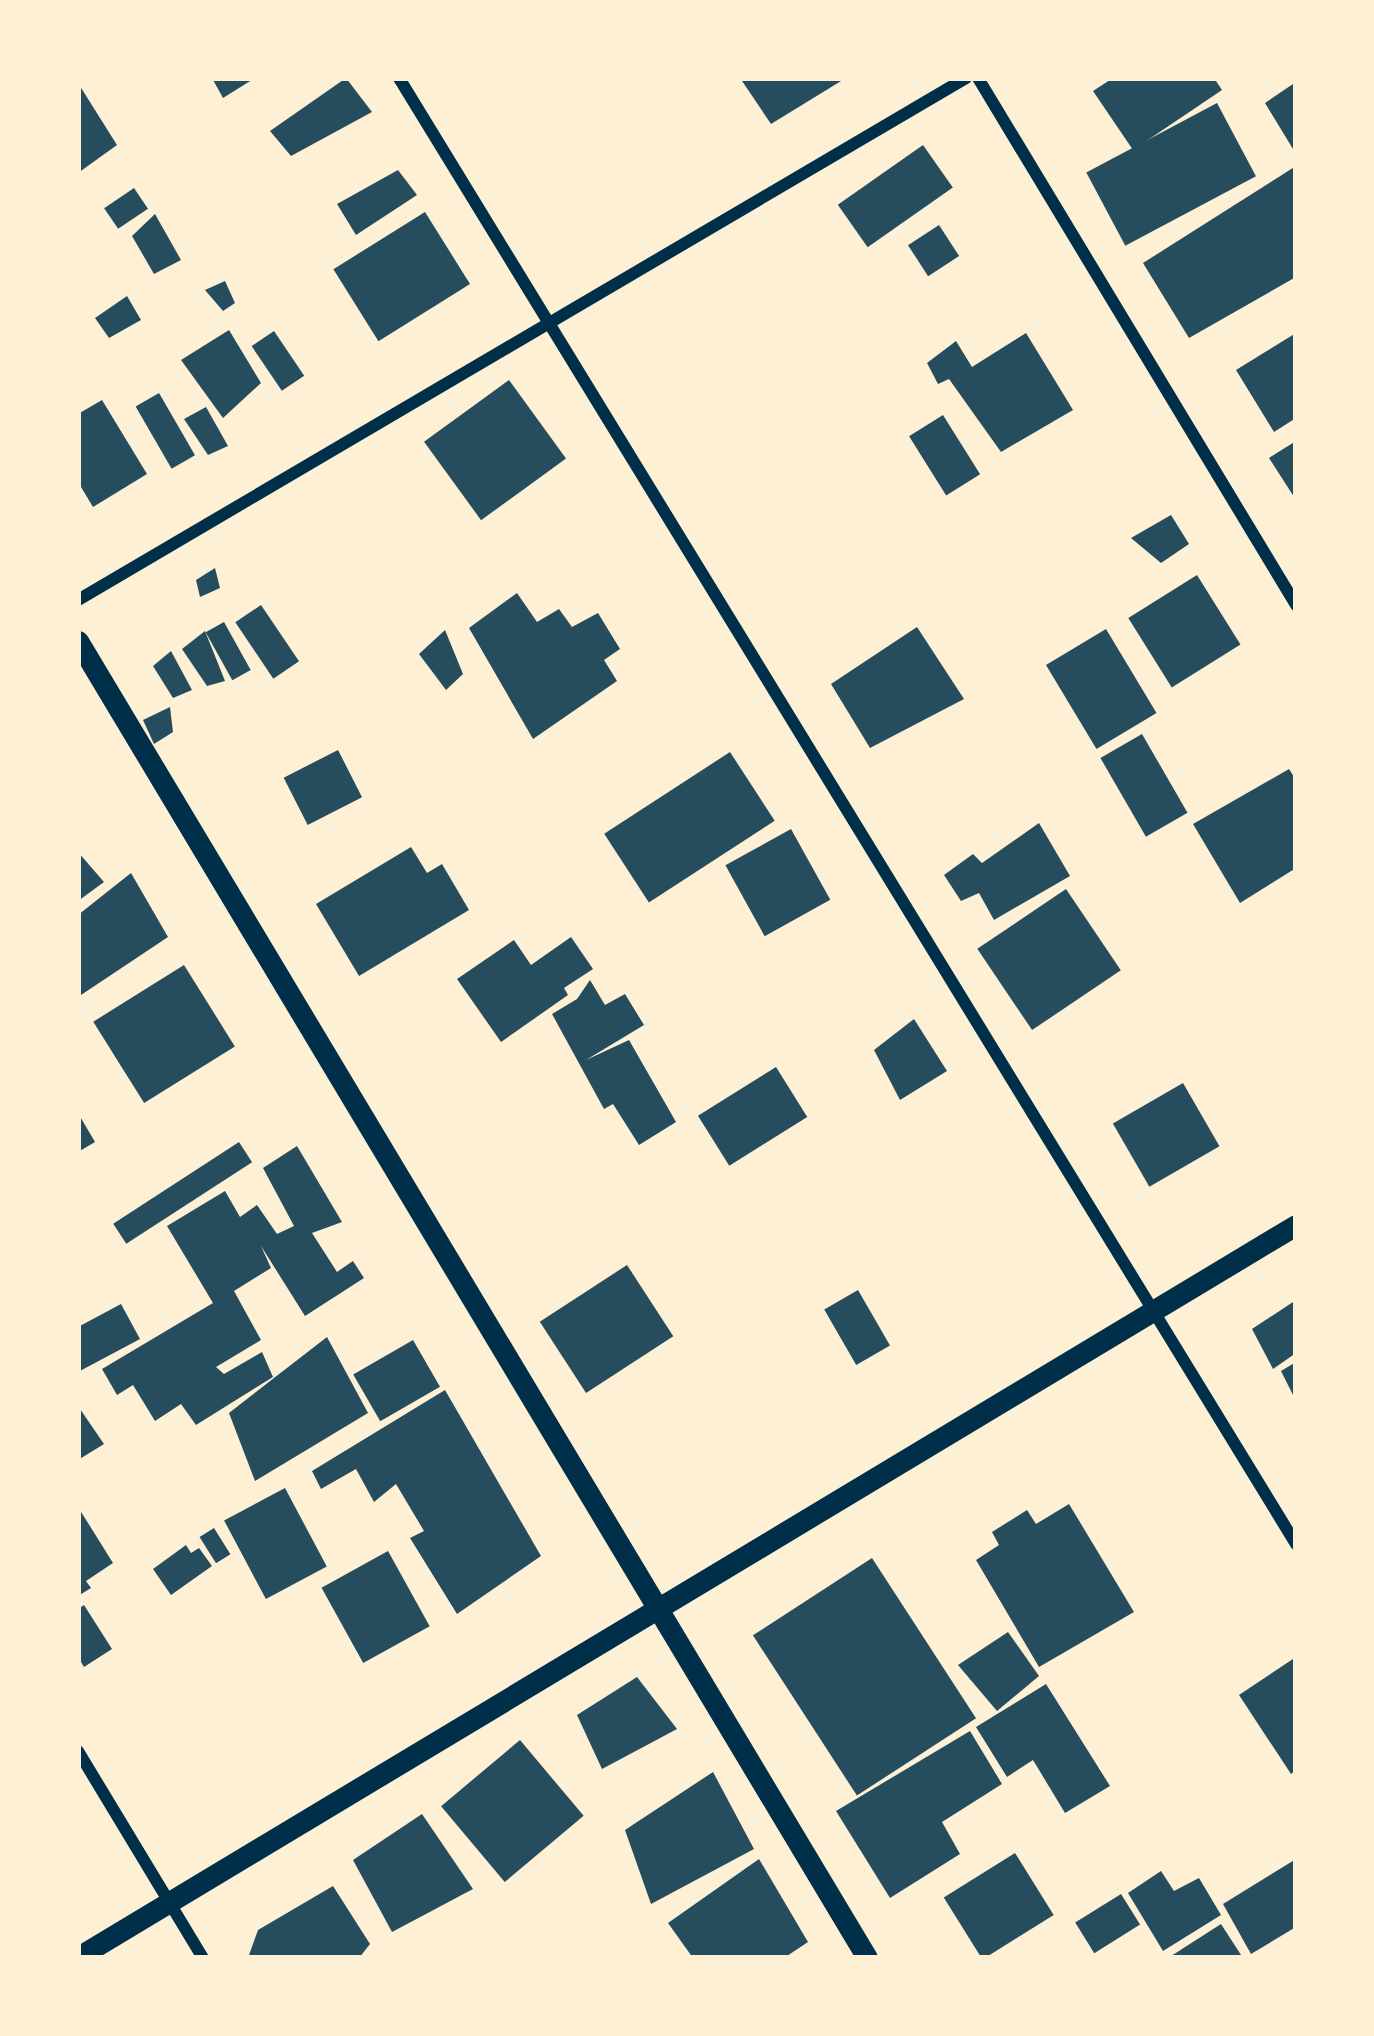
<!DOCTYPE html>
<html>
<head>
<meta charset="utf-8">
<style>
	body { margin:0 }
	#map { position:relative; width:1374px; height:2036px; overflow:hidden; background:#fdf0d5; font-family:"Fira Sans",sans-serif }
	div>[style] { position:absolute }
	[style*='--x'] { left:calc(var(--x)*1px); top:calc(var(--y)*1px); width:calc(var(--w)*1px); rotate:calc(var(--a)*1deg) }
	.building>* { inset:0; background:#264d5e; transform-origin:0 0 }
	.minor>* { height:12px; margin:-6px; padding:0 6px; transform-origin:6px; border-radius:6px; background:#003049 }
	.tertiary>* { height:21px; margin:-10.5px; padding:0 10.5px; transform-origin:10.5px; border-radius:10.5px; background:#003049 }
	span { translate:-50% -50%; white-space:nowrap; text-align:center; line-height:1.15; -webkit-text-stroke:9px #fdf0d5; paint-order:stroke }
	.frame { position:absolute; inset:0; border:81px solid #fdf0d5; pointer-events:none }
</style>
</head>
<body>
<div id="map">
	<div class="building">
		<i style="clip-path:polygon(212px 78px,255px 78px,223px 98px)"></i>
		<i style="clip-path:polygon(346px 78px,372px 112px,291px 156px,270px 131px)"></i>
		<i style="clip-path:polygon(740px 78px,846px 78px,771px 124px)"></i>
		<i style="clip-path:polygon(1113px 78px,1214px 78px,1222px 90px,1133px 150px,1093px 91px)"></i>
		<i style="clip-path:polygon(1296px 82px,1296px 154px,1265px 103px)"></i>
		<i style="clip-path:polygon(78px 83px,117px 145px,78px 173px)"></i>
		<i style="left:1217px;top:103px;width:83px;height:148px;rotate:62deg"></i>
		<i style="left:923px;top:145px;width:52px;height:104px;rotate:55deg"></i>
		<i style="clip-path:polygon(1296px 166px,1296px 277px,1189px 338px,1143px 263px)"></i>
		<i style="clip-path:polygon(398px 170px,417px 195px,356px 235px,337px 204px)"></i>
		<i style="left:134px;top:188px;width:25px;height:36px;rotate:56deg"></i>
		<i style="left:425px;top:212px;width:85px;height:108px;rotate:58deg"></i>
		<i style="clip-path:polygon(155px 214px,181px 260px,154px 274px,132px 236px)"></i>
		<i style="left:939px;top:225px;width:37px;height:37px;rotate:57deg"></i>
		<i style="clip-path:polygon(225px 281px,235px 303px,223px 311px,205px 290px)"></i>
		<i style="clip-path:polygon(127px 296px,141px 320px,109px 338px,95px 318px)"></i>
		<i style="clip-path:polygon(229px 330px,261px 383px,223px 418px,181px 360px)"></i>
		<i style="left:274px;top:331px;width:54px;height:27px;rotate:56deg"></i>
		<i style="clip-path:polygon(1026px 333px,1073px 410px,1001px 452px,949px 379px,938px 384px,927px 363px,956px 341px,972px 367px)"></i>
		<i style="clip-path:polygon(1296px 333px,1296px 418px,1274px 432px,1236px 370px)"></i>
		<i style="left:509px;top:380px;width:97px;height:105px;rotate:54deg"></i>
		<i style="left:159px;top:393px;width:72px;height:27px;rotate:60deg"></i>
		<i style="clip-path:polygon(102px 400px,147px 474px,93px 507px,78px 482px,78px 414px)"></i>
		<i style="clip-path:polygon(206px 407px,228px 446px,208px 455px,184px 419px)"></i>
		<i style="left:943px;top:415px;width:70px;height:40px;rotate:58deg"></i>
		<i style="clip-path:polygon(1296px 441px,1296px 500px,1269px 458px)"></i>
		<i style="clip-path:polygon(1171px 515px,1189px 544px,1161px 563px,1131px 538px)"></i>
		<i style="clip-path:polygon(215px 568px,220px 588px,200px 597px,196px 580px)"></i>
		<i style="left:1197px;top:575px;width:82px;height:81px;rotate:58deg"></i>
		<i style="clip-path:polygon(517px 593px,537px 622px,559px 609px,572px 627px,598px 613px,620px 649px,604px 660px,617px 681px,533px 739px,469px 628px)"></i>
		<i style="left:261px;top:605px;width:68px;height:31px;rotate:56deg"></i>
		<i style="left:224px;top:622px;width:55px;height:21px;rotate:61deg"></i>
		<i style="clip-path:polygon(917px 627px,964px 699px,870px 748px,831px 684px)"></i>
		<i style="left:1106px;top:629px;width:98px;height:70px;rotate:59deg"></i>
		<i style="clip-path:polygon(445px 630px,463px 674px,446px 690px,419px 654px)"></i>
		<i style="clip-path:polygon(205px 631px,225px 681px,207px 686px,182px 649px)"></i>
		<i style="clip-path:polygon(171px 651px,192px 690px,173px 698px,153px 666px)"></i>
		<i style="clip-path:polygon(170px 707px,173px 732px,154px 744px,143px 720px)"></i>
		<i style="left:1142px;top:734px;width:91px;height:48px;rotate:60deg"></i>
		<i style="left:338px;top:750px;width:53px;height:61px;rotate:63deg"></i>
		<i style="left:730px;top:752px;width:82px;height:150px;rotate:57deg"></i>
		<i style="clip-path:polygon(1289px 769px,1296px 780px,1296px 868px,1240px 903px,1193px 824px)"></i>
		<i style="clip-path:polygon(1039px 823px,1070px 876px,994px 920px,979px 893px,961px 901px,944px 875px,973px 854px,982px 863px)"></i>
		<i style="left:791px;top:829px;width:81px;height:75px;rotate:61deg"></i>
		<i style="clip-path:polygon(411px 847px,427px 873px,442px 864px,469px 910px,359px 976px,316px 904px)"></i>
		<i style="clip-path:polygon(78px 852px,104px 882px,78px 901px)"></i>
		<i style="clip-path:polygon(131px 873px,168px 937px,78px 997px,78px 915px)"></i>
		<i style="left:1066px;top:889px;width:98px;height:107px;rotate:56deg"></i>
		<i style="clip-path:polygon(571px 937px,593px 969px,564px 988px,568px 995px,501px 1042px,457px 979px,514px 940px,531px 965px)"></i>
		<i style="left:184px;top:965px;width:96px;height:107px;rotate:58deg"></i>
		<i style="clip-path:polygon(590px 980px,605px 1005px,625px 994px,644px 1025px,586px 1060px,629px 1040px,676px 1122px,639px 1145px,613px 1104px,604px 1109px,552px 1014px,577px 999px)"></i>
		<i style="clip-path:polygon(914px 1019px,947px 1071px,900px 1100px,874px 1050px)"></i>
		<i style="left:776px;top:1067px;width:59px;height:92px;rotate:58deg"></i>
		<i style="left:1183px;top:1083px;width:73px;height:81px;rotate:60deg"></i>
		<i style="clip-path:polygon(78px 1113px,95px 1142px,78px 1152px)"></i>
		<i style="left:239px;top:1142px;width:24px;height:150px;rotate:57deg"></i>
		<i style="clip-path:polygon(297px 1146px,342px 1222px,312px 1233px,337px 1272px,353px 1261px,364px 1278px,305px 1316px,261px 1246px,271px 1268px,234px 1291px,261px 1340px,216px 1367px,224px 1374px,262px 1352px,273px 1377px,196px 1425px,181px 1404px,155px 1421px,133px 1385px,117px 1395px,102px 1369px,213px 1303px,167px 1226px,225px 1191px,240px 1217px,257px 1205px,277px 1234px,294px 1226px,263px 1168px)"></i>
		<i style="left:627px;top:1265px;width:85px;height:104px;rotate:57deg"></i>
		<i style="left:858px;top:1290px;width:64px;height:39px;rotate:60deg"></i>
		<i style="clip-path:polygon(1296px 1300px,1296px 1353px,1273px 1369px,1252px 1329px)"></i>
		<i style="clip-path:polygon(121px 1304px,140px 1339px,78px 1372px,78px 1327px)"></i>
		<i style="clip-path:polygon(327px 1337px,368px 1413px,255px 1481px,229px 1413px)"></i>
		<i style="left:413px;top:1340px;width:54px;height:69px;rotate:60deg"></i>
		<i style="clip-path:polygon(1296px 1362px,1296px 1401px,1281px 1371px)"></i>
		<i style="clip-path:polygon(445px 1390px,541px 1556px,457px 1614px,410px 1538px,424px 1531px,396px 1484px,374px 1502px,356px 1469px,321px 1489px,312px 1471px)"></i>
		<i style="clip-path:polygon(78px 1406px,104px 1444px,78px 1460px)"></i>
		<i style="left:285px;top:1488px;width:89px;height:69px;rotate:62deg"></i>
		<i style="clip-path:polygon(1069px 1504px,1134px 1612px,1039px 1667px,976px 1560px,999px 1545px,992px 1532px,1027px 1510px,1036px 1524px)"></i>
		<i style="clip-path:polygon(78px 1507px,113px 1563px,86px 1581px,91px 1588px,78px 1596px)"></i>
		<i style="left:214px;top:1528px;width:31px;height:17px;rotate:58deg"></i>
		<i style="clip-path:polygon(186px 1545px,191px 1553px,199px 1548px,212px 1566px,171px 1595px,153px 1569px)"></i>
		<i style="left:388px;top:1551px;width:86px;height:76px;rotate:61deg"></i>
		<i style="left:872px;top:1558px;width:191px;height:142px;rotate:57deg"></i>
		<i style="clip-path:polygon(84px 1605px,112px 1649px,84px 1667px,78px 1657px,78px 1609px)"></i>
		<i style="clip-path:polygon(1008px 1632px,1039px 1676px,997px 1711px,958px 1665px)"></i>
		<i style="clip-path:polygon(1296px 1657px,1296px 1770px,1291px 1774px,1239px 1695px)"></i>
		<i style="clip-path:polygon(637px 1677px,677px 1729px,602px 1769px,577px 1715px)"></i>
		<i style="clip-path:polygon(1046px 1684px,1110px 1786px,1065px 1813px,1033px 1760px,1007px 1777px,976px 1727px)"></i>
		<i style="clip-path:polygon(970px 1731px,1002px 1784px,942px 1822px,960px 1854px,890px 1898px,836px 1811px)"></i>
		<i style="left:520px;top:1740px;width:99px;height:103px;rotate:50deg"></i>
		<i style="clip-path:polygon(713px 1772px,754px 1849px,651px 1904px,625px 1830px)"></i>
		<i style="clip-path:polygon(422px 1814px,473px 1889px,392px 1932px,353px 1860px)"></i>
		<i style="left:1015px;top:1853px;width:73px;height:84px;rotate:58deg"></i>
		<i style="clip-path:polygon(759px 1859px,808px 1942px,784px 1958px,693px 1958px,668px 1923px)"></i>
		<i style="clip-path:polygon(1296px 1859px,1296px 1927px,1251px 1954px,1223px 1904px)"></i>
		<i style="clip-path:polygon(1161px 1871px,1174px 1891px,1199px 1878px,1221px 1915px,1163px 1951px,1128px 1893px)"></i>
		<i style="clip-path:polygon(333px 1886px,370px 1944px,359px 1958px,248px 1958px,258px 1930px)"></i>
		<i style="left:1121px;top:1894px;width:36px;height:54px;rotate:58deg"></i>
		<i style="clip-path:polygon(1221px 1924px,1243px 1958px,1168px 1958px)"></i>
	</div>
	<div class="minor">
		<i style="--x:399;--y:78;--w:1719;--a:58.54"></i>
		<i style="--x:978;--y:78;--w:616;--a:58.89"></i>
		<i style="--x:78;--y:600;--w:1030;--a:-30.45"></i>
		<i style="--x:78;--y:1751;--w:242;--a:58.9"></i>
	</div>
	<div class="tertiary">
		<i style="--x:78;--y:641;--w:1535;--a:59.07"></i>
		<i style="--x:78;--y:1957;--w:1421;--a:-31.01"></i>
	</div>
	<div class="frame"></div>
</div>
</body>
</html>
